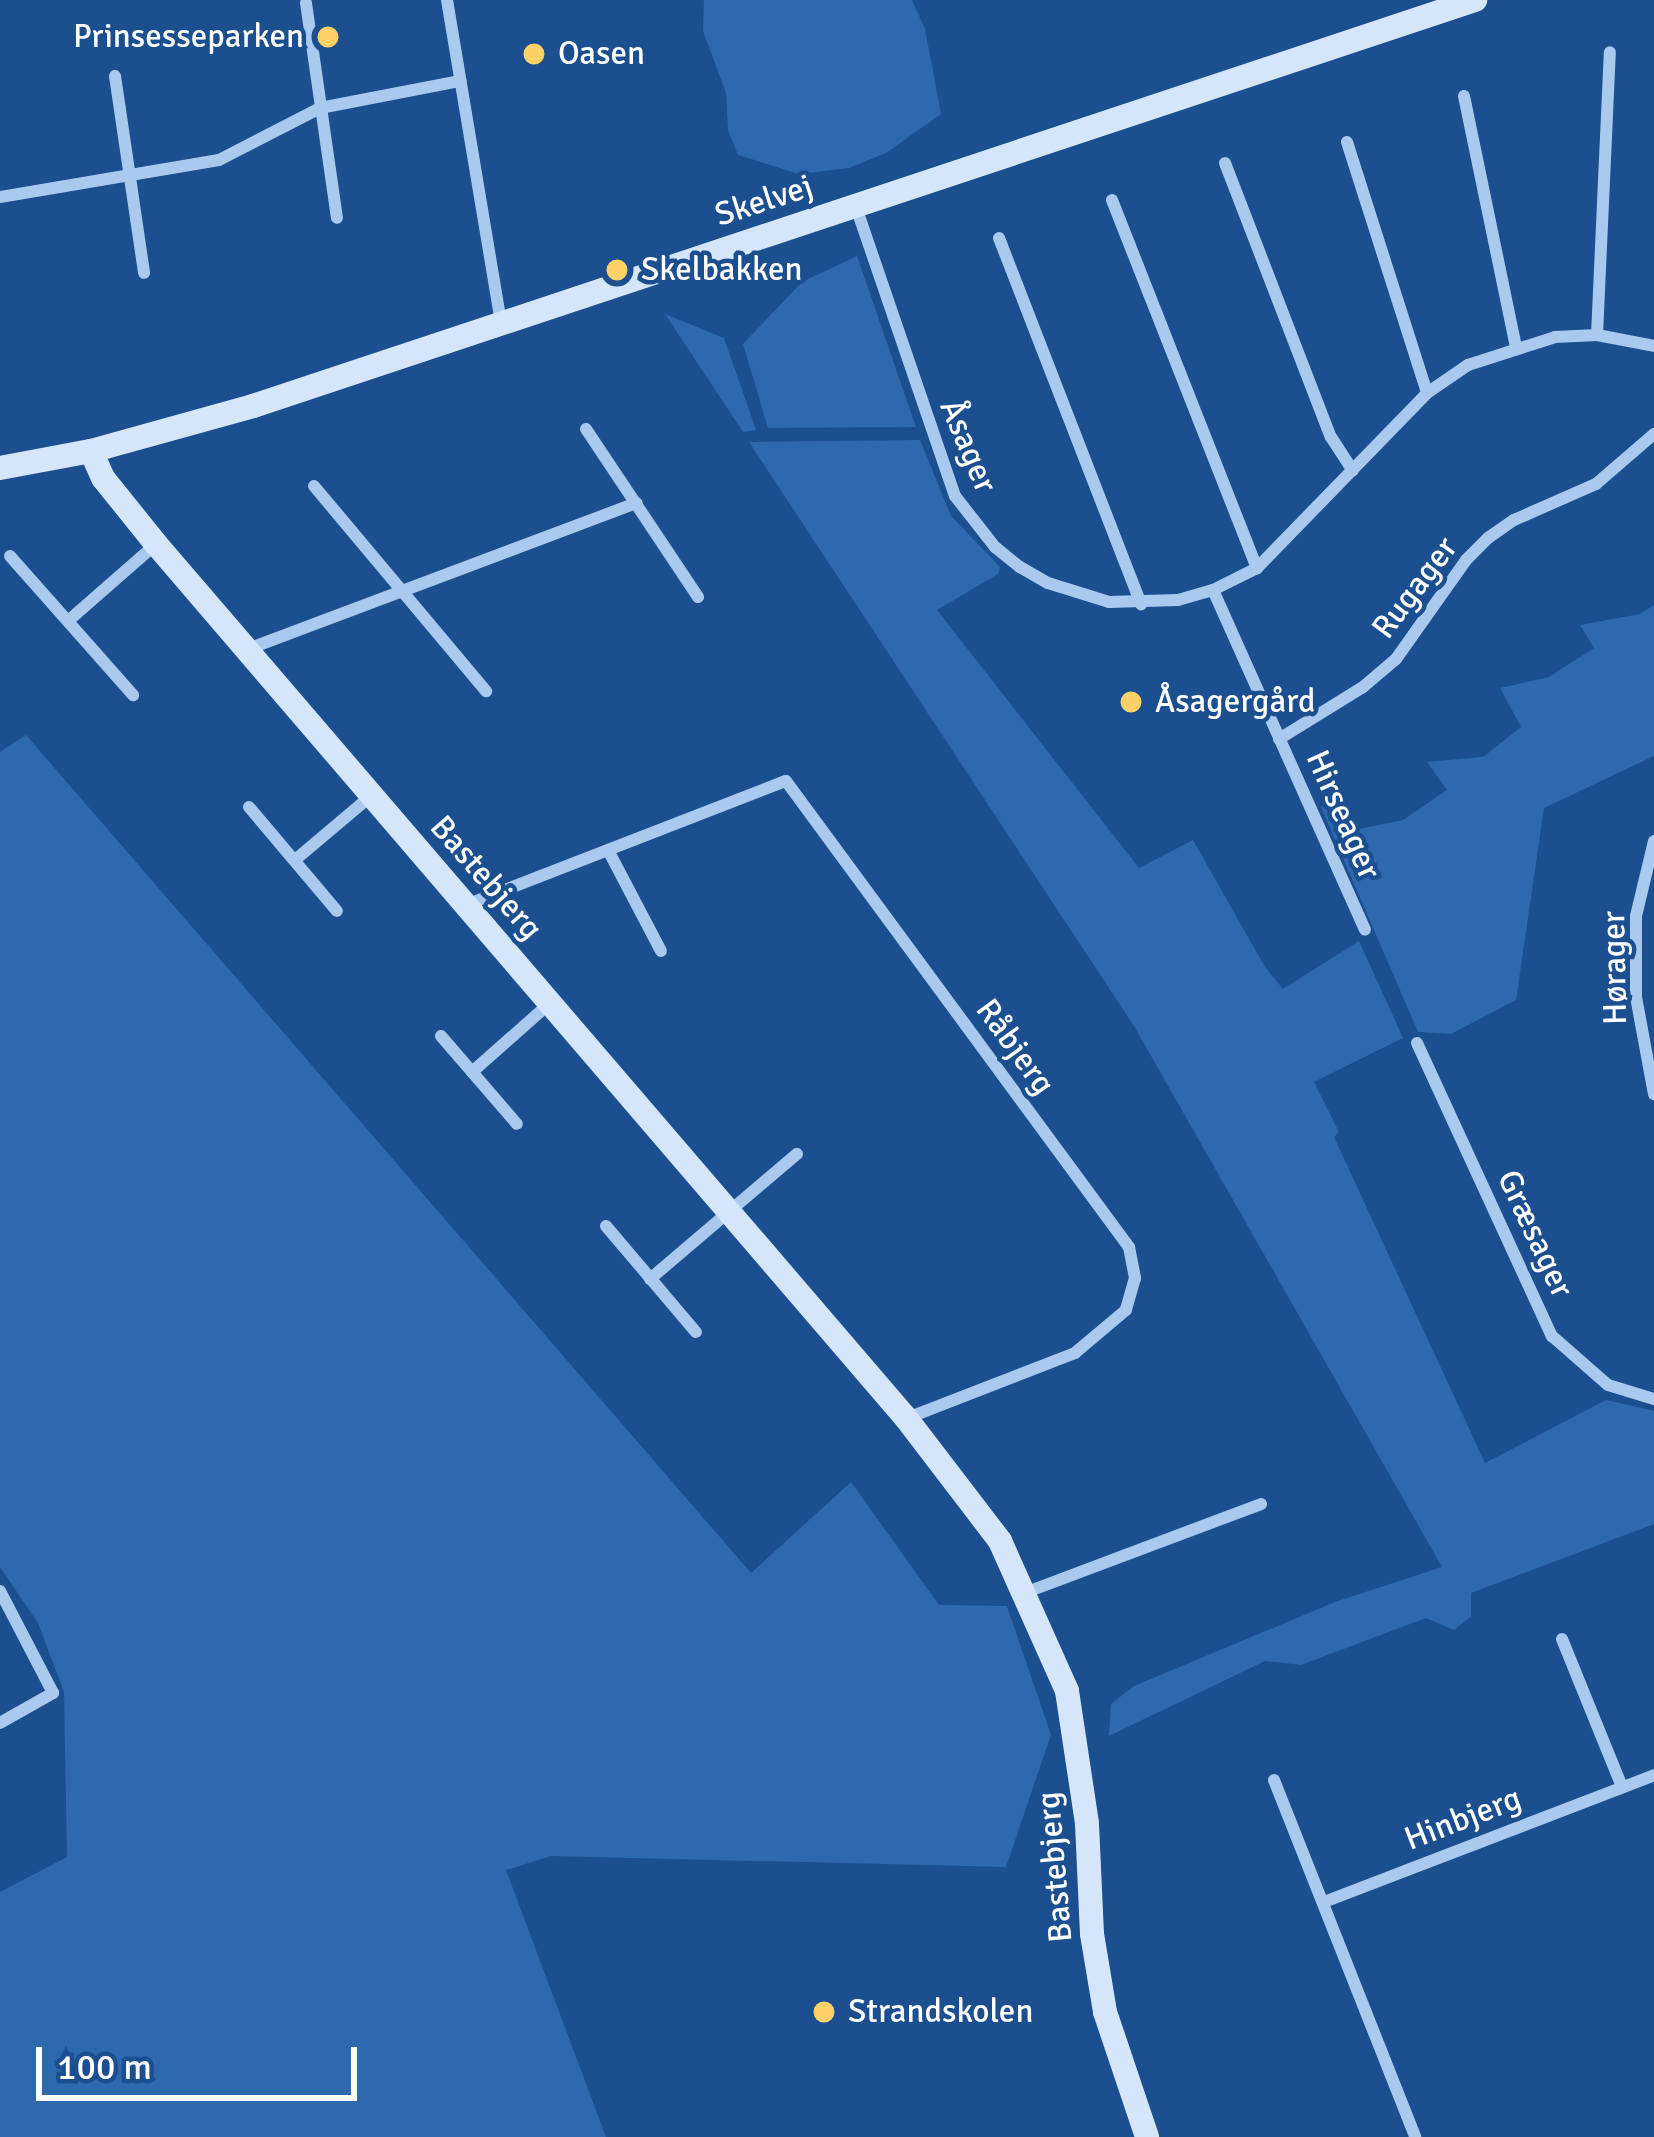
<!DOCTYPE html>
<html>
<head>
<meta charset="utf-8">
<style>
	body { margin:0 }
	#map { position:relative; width:1654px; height:2137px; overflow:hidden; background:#1b4f8f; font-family:Signika,sans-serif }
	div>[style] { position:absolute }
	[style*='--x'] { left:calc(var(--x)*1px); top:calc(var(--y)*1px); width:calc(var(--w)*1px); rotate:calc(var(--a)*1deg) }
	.green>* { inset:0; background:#2e69ad }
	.street>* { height:12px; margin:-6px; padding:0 6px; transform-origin:6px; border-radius:6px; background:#a9c9ee }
	.secondary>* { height:24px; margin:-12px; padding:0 12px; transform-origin:12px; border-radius:12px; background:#d6e6fa }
	.dots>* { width:33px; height:33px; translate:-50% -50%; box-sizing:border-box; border:6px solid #1b4f8f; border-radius:50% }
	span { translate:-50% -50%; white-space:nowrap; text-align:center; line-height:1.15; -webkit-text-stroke:9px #1b4f8f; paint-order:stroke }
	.poi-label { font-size:33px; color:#fff }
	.right { translate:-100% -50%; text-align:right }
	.left { translate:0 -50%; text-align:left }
	.street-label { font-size:33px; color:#fff }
	.scale { position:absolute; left:36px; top:2047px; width:321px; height:54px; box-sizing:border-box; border:6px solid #fff; border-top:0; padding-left:15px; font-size:36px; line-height:42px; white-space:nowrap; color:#fff; -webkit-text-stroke:9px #1b4f8f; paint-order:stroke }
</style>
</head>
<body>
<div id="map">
	<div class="green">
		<i style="clip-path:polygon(704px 0,912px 0,925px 29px,941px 114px,886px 153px,849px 168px,799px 174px,738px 155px,728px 130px,726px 93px,703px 31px)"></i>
		<i style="clip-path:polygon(857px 256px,916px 427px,768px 428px,743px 344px,802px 282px)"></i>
		<i style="clip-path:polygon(665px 314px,724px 338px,756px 430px,743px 432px)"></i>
		<i style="clip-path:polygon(920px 440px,951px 516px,1000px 567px,998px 574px,937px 610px,1139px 868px,1193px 840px,1265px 967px,1283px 989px,1359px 941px,1403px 1038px,1314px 1082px,1339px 1132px,1334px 1137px,1485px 1463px,1606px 1400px,1654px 1411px,1654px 1524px,1471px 1593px,1471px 1616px,1454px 1630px,1426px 1618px,1301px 1665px,1265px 1661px,1109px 1736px,1111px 1704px,1134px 1686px,1335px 1602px,1442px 1567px,1134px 1026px,749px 442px)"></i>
		<i style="clip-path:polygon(1654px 605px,1654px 756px,1544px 808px,1516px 1000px,1451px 1034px,1418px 1032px,1321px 807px,1329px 802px,1340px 821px,1354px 830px,1403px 820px,1447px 790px,1427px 762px,1483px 757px,1521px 727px,1500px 688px,1549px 677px,1594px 648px,1580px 625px,1640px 614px)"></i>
		<i style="clip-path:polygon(26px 735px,751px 1573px,851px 1482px,939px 1605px,1007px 1606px,1051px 1735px,1006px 1867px,551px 1856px,506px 1870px,606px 2137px,0 2137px,0 1892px,67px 1857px,64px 1692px,38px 1623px,0 1567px,0 752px)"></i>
	</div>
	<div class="street">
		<i style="--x:447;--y:0;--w:328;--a:80.5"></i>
		<i style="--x:306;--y:3;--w:217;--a:81.8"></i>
		<i style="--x:115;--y:76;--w:199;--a:81.6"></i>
		<i style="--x:1464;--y:96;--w:255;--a:78.3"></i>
		<i style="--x:1347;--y:142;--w:263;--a:72.3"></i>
		<i style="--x:1225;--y:163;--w:294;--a:68.9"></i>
		<i style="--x:1331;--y:437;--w:40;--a:57.1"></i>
		<i style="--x:0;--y:197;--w:222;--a:-9.6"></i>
		<i style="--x:219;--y:160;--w:114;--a:-27.2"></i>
		<i style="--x:320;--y:108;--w:143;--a:-10.9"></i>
		<i style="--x:1112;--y:200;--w:396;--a:68.5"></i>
		<i style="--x:856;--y:207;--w:305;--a:71.1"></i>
		<i style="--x:955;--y:496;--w:65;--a:51.9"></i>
		<i style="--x:995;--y:547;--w:32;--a:39"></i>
		<i style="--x:1020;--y:567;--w:32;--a:30"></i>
		<i style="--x:1048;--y:583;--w:64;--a:17.3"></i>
		<i style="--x:1109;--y:602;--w:69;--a:-1.7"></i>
		<i style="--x:1178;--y:600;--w:36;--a:-16"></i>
		<i style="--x:1213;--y:590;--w:49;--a:-26.6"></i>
		<i style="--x:1257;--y:568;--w:244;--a:-45.8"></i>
		<i style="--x:1427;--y:393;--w:50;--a:-34.3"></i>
		<i style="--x:1468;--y:365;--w:91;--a:-17.8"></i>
		<i style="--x:1555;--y:337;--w:42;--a:-2.7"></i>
		<i style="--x:1597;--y:335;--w:58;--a:10.9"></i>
		<i style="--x:999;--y:238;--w:393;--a:68.8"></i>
		<i style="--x:1597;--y:335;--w:283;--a:-87.4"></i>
		<i style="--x:586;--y:429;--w:202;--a:56.3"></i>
		<i style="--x:314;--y:486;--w:268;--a:50"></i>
		<i style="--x:10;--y:556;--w:186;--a:48.5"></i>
		<i style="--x:1213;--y:590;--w:372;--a:65.9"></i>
		<i style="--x:68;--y:621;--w:117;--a:-41.2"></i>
		<i style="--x:248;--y:649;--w:415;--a:-20.6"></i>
		<i style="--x:1279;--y:739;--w:99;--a:-31.8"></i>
		<i style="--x:1363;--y:687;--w:43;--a:-40.3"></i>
		<i style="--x:1396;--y:659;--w:121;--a:-54.7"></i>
		<i style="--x:1466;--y:560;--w:31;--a:-45"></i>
		<i style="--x:1488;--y:538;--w:32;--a:-35"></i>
		<i style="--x:1514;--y:520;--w:90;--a:-23.7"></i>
		<i style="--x:1596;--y:484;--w:77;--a:-40.8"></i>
		<i style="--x:249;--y:807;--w:136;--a:49.8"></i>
		<i style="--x:1654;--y:841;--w:77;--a:103.5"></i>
		<i style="--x:1636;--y:916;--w:81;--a:90"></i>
		<i style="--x:1636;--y:997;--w:99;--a:79.5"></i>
		<i style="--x:608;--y:850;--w:114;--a:62.3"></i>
		<i style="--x:295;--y:860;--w:101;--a:-40.2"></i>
		<i style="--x:466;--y:905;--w:343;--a:-21.2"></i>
		<i style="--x:786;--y:781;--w:579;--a:53.65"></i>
		<i style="--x:1129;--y:1247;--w:32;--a:79"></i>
		<i style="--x:1135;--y:1278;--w:33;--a:106"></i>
		<i style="--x:1126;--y:1310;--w:67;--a:139.9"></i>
		<i style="--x:1075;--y:1353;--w:180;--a:158.8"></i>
		<i style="--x:441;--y:1036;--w:116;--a:49.2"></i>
		<i style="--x:1417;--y:1043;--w:323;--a:65.3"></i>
		<i style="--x:1552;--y:1336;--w:74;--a:41.2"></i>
		<i style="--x:1608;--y:1385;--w:48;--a:16.9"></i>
		<i style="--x:472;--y:1072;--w:104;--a:-41.5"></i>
		<i style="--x:606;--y:1226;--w:139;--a:49.7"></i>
		<i style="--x:650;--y:1279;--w:193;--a:-40.4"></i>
		<i style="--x:0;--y:1591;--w:115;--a:62.5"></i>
		<i style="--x:53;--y:1693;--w:61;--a:150.5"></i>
		<i style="--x:1027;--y:1592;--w:250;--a:-20.6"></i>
		<i style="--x:1562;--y:1639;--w:160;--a:67.9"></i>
		<i style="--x:1274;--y:1780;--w:384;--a:68.4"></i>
		<i style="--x:1324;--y:1902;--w:354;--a:-21"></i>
	</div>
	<div class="secondary">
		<i style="--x:91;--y:451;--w:30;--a:66"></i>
		<i style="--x:103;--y:478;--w:85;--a:51.2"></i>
		<i style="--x:156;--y:544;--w:1152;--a:49.37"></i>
		<i style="--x:906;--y:1418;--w:155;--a:52.6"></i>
		<i style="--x:1000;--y:1541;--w:164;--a:65.9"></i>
		<i style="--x:1067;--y:1691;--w:134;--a:81.4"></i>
		<i style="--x:1087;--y:1824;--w:110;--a:87.4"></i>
		<i style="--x:1092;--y:1934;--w:79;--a:80.5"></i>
		<i style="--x:1105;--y:2012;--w:132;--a:71.4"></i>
		<i style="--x:0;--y:468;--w:93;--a:-10.6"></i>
		<i style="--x:91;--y:451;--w:168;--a:-15.5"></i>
		<i style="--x:253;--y:406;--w:1288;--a:-18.38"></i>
	</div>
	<div class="dots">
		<i style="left:328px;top:37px;background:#ffd166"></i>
		<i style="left:534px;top:54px;background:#ffd166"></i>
		<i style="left:617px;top:270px;background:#ffd166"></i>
		<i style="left:1131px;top:702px;background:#ffd166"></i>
		<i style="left:824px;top:2012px;background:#ffd166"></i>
	</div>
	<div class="poi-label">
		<span class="right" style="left:304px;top:37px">Prinsesseparken</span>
		<span class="left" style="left:558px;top:54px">Oasen</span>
		<span class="left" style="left:641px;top:270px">Skelbakken</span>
		<span class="left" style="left:1155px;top:702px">Åsagergård</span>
		<span class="left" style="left:848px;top:2012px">Strandskolen</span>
	</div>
	<div class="street-label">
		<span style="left:764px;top:201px;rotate:-18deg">Skelvej</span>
		<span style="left:968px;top:446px;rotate:67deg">Åsager</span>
		<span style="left:1415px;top:588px;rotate:-53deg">Rugager</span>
		<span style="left:1343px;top:815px;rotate:66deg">Hirseager</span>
		<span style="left:486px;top:878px;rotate:49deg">Bastebjerg</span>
		<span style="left:1615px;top:968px;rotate:-91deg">Hørager</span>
		<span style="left:1015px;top:1047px;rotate:54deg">Råbjerg</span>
		<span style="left:1535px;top:1234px;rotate:65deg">Græsager</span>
		<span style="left:1463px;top:1819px;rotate:-21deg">Hinbjerg</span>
		<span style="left:1055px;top:1867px;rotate:-95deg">Bastebjerg</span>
	</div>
	<div class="scale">100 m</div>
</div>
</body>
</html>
